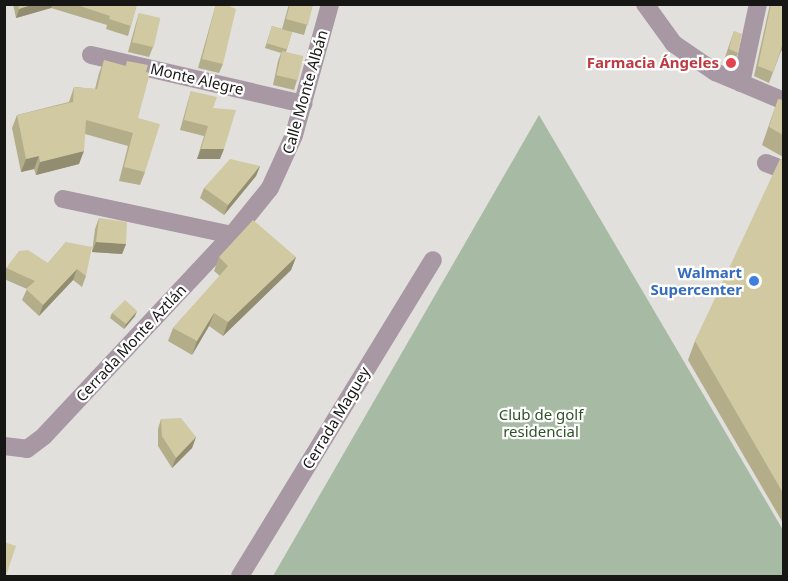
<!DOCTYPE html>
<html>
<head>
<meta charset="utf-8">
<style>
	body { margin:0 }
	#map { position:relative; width:788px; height:581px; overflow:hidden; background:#e1e0dd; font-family:"Noto Sans",sans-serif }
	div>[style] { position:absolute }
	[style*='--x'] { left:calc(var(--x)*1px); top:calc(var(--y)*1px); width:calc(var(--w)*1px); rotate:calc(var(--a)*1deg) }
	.green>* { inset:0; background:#a7baa3 }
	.street>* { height:18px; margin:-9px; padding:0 9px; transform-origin:9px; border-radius:9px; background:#a798a3 }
	.wall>* { inset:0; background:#b3ad8a }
	.shaded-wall>* { inset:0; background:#928d71 }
	.building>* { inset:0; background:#d0c9a1; transform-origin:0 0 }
	.dots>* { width:16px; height:16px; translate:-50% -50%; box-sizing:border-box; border:3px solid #fff; border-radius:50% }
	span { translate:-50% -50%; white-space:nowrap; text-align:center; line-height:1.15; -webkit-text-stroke:4.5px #fff; paint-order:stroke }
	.health-label { font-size:15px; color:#be3a42; font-weight:700 }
	.right { translate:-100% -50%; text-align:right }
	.street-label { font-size:15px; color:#161615 }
	.shop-label { font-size:15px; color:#366cbe; font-weight:700 }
	.park-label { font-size:15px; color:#2d5325 }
	.frame { position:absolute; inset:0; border:6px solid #161615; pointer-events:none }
</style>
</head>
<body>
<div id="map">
	<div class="green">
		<i style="clip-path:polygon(539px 115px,783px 530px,783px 576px,273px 576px)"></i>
	</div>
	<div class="street">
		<i style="--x:645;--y:4;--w:49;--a:54.1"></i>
		<i style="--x:674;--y:44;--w:50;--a:34.3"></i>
		<i style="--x:715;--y:72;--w:75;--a:22.8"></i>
		<i style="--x:91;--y:55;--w:218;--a:13"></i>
		<i style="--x:741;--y:83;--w:81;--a:-77.9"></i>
		<i style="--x:766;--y:163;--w:19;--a:21"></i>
		<i style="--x:63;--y:199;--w:173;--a:12"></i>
		<i style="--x:4;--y:446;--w:23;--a:7"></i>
		<i style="--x:27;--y:449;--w:21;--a:-37"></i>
		<i style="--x:44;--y:436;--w:275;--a:-46.9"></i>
		<i style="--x:232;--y:235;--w:60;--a:-51"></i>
		<i style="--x:270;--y:188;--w:58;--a:-65.6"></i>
		<i style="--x:294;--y:135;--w:136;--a:-74.6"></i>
		<i style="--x:240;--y:576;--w:370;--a:-58.6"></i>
	</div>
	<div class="wall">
		<i style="clip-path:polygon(13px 4px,137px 4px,128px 36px,106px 29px,107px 25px,51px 8px,16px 18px)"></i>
		<i style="clip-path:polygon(216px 4px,223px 64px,219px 73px,198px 68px)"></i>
		<i style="clip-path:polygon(289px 4px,313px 4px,304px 35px,285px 30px,292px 32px,286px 52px,297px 80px,294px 90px,273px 85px,278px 61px,281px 53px,265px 48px,272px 26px,282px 29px)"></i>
		<i style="clip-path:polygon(770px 4px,783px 4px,783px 51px,781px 51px,769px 83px,754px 76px)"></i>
		<i style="clip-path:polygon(139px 13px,153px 47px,149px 57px,128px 52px,136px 23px)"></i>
		<i style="clip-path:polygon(734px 31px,738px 53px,733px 67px,723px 63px)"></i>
		<i style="clip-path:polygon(104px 60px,125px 66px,127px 61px,138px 118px,145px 172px,140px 185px,119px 181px,128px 146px,85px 134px,79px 164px,36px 175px,34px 169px,21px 172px,12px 128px,17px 115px,69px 102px,74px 87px,95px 89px,99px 73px)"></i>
		<i style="clip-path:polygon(191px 91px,213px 108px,220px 159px,197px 159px,204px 136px,180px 130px,188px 101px)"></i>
		<i style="clip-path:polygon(778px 99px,783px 100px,783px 157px,762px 145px)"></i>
		<i style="clip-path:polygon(783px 160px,783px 523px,688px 360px,695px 341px)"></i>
		<i style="clip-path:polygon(260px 166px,256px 176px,224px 215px,200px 198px,204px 188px)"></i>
		<i style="clip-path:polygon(99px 218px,126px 244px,122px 254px,92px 252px,95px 229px)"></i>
		<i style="clip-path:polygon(66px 242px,86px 276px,82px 287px,73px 280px,39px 316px,22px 300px,27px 289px,4px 279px,4px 273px,6px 268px,48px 263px)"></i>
		<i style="clip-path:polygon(219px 257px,296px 257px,291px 270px,223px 336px,209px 326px,192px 355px,168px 341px,173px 328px,220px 276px,214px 271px)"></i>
		<i style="clip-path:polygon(112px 313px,135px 316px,124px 329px,110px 318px)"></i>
		<i style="clip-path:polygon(161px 419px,196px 437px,192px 448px,172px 468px,158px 446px,158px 429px)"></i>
	</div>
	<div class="shaded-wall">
		<i style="clip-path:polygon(34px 4px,53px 4px,51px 8px,16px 18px,19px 9px)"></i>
		<i style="clip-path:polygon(201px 149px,224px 149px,220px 159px,197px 159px)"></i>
		<i style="clip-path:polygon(84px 151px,79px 164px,36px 175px,40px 162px)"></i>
		<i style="clip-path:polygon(39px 156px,34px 169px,21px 172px,26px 159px)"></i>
		<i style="clip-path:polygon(260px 166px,256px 176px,224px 215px,228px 205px)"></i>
		<i style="clip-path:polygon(96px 242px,126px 244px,122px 254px,92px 252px)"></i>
		<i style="clip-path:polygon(296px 257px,291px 270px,223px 336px,228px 322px)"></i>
		<i style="clip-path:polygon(77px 269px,73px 280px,39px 316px,43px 305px)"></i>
		<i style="clip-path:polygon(137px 311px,135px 316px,124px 329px,126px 324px)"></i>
		<i style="clip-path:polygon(214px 313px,209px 326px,192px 355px,197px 341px)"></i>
		<i style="clip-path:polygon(196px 437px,192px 448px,172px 468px,176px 458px)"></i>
	</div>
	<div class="building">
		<i style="clip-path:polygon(18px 4px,34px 4px,19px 9px)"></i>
		<i style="clip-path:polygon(74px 4px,137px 4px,131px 26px,109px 19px,110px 16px)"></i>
		<i style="clip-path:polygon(216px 4px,224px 4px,236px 9px,223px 64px,202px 59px)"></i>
		<i style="clip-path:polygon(290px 4px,313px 4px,308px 25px,286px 19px)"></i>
		<i style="clip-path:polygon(771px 4px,783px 4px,783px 43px,773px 72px,758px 66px)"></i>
		<i style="left:139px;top:13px;width:22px;height:30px;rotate:13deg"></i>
		<i style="left:272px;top:26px;width:21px;height:18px;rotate:17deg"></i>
		<i style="clip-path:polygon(734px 31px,742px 34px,738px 53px,729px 49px)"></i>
		<i style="left:282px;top:51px;width:22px;height:25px;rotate:13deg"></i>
		<i style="clip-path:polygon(104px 60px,126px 66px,127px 61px,148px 65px,146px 72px,150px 73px,138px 118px,160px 124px,145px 172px,124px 167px,133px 133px,86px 120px,84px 151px,40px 162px,39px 156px,26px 159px,17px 115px,73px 102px,74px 87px,97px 89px)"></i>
		<i style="clip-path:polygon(191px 91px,217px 97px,213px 108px,236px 110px,224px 149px,201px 149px,208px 126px,184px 120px)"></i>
		<i style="clip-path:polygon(778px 99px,783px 100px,783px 135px,769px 127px)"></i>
		<i style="clip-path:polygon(230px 159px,260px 166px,228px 205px,204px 188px)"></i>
		<i style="clip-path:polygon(780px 159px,783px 160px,783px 493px,695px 341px)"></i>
		<i style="clip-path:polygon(99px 218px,127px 222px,126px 244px,96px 242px)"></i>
		<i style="clip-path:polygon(253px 220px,296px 257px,228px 322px,214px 313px,197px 341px,173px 328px,228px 266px,219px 257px)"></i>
		<i style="clip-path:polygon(66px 242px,92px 247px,86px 276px,77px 269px,43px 305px,26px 289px,35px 281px,6px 268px,19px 251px,28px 250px,48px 263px)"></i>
		<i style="clip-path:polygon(125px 300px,137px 311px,126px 324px,112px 313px)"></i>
		<i style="clip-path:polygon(181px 418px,196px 437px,176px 458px,162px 436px,161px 419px)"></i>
		<i style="clip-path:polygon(4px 542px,16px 546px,6px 576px,4px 576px)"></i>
	</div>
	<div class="dots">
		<i style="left:731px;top:63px;background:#e0444e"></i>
		<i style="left:754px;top:281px;background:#3f7fe0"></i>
	</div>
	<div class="health-label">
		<span class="right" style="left:719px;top:63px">Farmacia Ángeles</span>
	</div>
	<div class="street-label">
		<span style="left:197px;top:79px;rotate:13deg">Monte Alegre</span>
		<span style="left:305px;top:92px;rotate:-74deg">Calle Monte Albán</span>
		<span style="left:131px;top:343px;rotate:-47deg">Cerrada Monte Aztlán</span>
		<span style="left:336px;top:418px;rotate:-59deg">Cerrada Maguey</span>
	</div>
	<div class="shop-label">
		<span class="right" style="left:742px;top:281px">Walmart<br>Supercenter</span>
	</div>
	<div class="park-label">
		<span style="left:541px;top:423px">Club de golf<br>residencial</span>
	</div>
	<div class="frame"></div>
</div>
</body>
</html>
